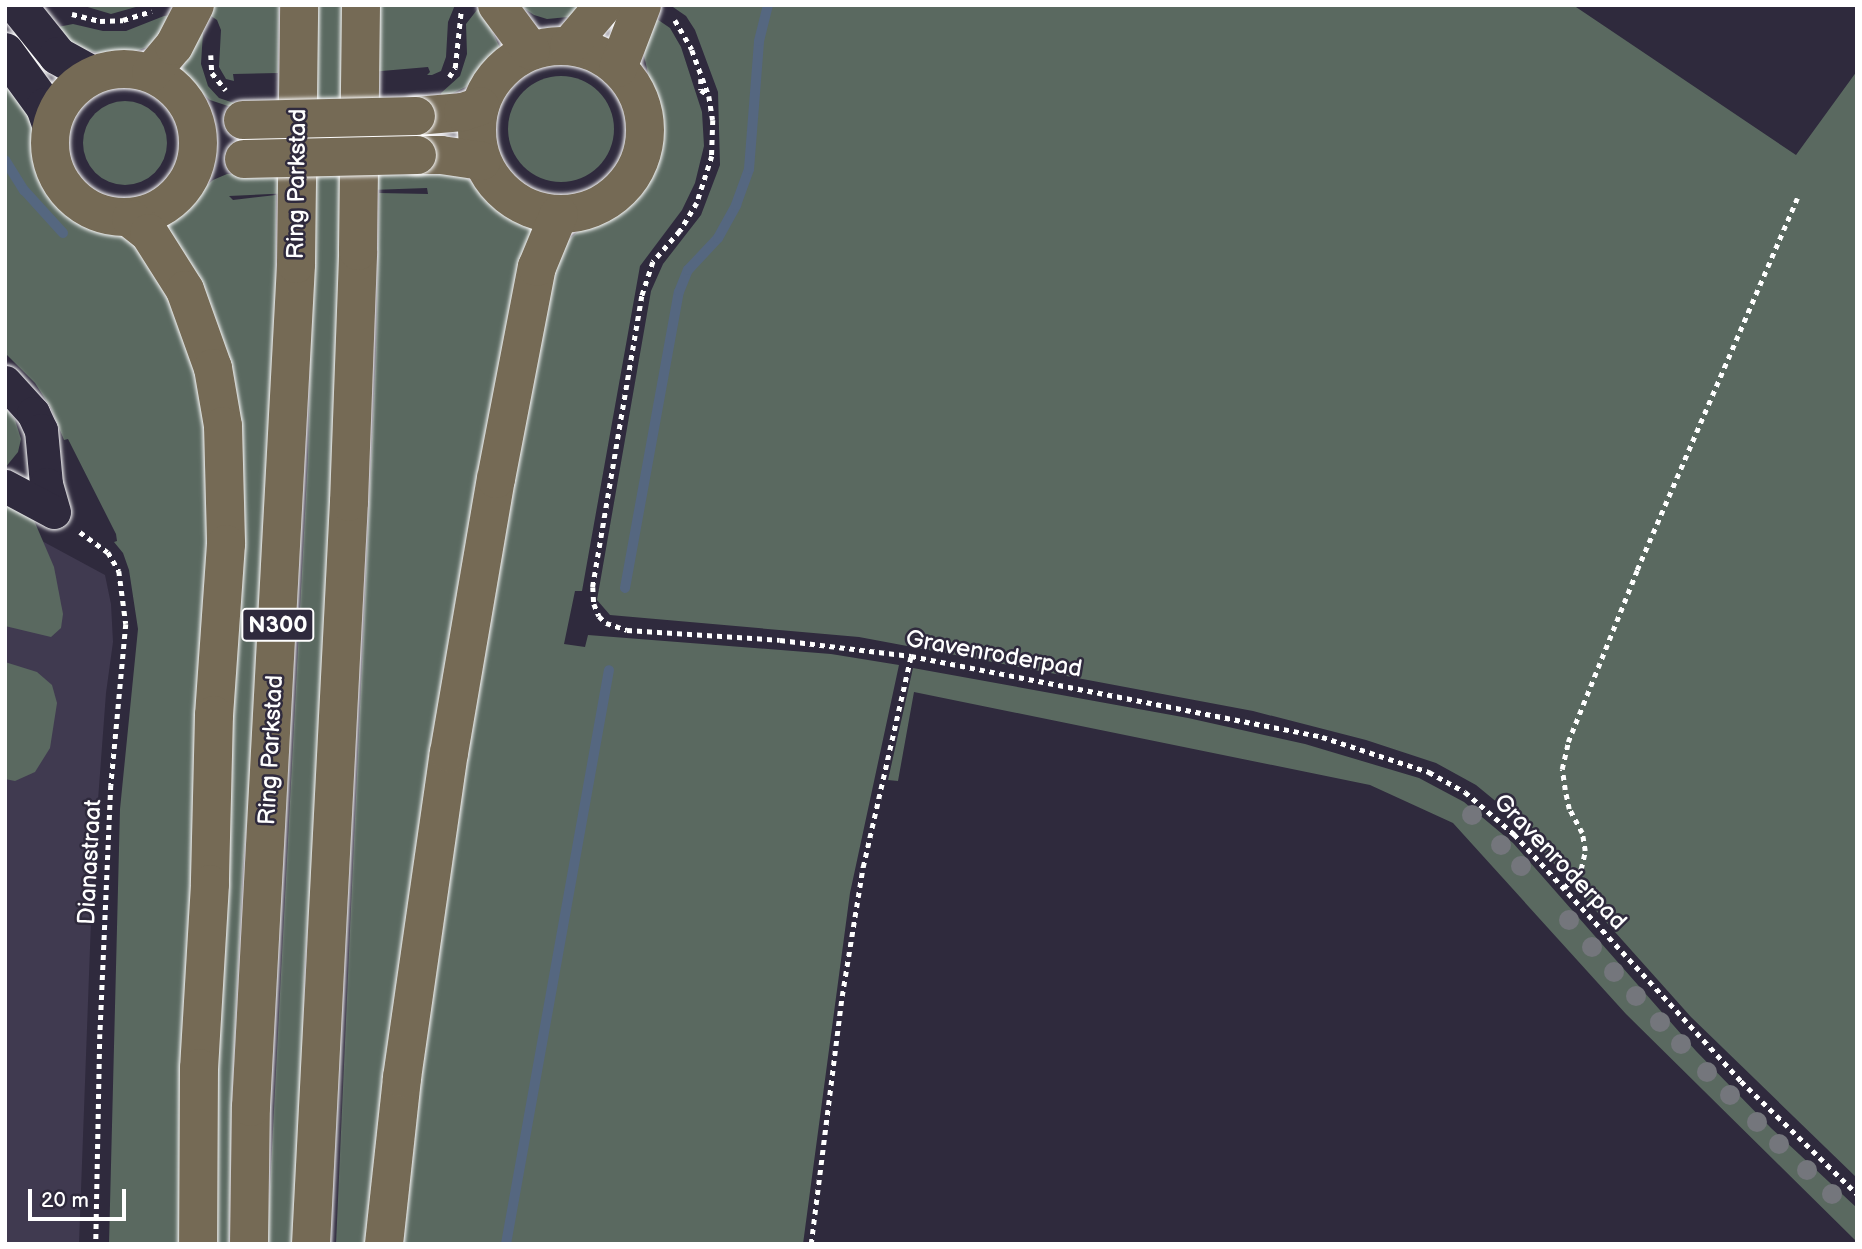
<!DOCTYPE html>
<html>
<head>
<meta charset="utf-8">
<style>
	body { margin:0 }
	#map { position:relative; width:1862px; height:1249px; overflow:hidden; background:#2f2a3d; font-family:"Balsamiq Sans",sans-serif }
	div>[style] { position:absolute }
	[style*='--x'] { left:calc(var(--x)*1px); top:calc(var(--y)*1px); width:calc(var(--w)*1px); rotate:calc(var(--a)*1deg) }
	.built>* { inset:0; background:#403a50 }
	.green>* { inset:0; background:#5a6960 }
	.round { border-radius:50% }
	.stream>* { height:10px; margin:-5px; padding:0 5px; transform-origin:5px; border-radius:5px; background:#556780 }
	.path>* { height:4.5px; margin-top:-2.25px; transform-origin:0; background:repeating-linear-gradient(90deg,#fff 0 5px,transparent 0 10px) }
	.roads { filter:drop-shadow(0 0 2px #fff) drop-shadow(0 0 2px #fff) }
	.minor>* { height:33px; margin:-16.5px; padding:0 16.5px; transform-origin:16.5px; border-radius:16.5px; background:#2f2a3d }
	.secondary>* { height:38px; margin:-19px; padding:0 19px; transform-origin:19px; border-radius:19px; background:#2f2a3d }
	.primary>* { height:38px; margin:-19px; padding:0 19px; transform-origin:19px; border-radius:19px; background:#756a55 }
	.primary>.ring { margin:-19px; padding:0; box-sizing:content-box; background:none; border:38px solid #756a55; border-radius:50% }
	.trunk>* { height:38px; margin:-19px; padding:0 19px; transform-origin:19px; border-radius:19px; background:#756a55 }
	.bridges { filter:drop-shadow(0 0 2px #fff) drop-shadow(0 0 2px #fff) }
	.primary-bridge>* { height:38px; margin:-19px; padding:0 19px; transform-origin:19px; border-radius:19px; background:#756a55 }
	.trees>* { width:20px; height:20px; margin:-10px; border-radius:50%; background:#74767c }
	span { translate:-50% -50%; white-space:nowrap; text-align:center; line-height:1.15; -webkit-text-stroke:5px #2f2a3d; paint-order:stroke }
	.shield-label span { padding:2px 5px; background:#2f2a3d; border:2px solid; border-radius:5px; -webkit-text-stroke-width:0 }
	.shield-label { font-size:23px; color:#fff; font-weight:700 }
	.street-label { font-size:24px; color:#fff }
	.frame { position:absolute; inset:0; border:7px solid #fff; pointer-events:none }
	.scale { position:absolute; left:28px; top:1189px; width:98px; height:32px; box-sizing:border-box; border:4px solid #fff; border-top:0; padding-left:9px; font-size:21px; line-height:24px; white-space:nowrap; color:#fff; -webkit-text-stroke:5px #2f2a3d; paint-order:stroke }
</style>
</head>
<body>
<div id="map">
	<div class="built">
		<i style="clip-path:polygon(5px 521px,105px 575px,111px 604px,113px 642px,106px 693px,93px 867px,79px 1244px,5px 1244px)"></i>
	</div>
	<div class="green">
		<i style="clip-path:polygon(81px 5px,143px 5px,111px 14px)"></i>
		<i style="clip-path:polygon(207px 5px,279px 5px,278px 73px,233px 74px,234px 81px,226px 79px,219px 67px,221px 30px,217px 20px,208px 14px)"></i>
		<i style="clip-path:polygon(318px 5px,344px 5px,343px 175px,462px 174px,509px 214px,536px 225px,374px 1244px,336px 1244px,376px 349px,379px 193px,428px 194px,427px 188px,343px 191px,329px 630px,305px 965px,297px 1244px,267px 1244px,308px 456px,314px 192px,229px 196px,233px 200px,276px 195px,276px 475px,243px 868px,232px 1095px,229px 1244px,209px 1244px,238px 535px,163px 225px,213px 180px,227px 174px,314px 176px)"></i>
		<i style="clip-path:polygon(371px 5px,455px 5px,448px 22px,446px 57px,441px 71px,432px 75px,427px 75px,430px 72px,428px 67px,370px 72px)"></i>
		<i style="clip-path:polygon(519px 5px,588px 5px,568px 17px,547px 19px,534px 15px)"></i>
		<i style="clip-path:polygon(670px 5px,1573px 5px,1796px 155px,1857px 71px,1857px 1178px,1691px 1017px,1504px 808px,1476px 785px,1436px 763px,1366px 740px,1253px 711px,859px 637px,610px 615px,597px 600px,651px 291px,663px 264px,701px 215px,720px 165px,718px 92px,695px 30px,686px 16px)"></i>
		<i style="clip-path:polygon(480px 6px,501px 50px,466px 87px,442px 98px,441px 93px,460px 76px,467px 54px,466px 24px)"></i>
		<i style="clip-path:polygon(174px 15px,161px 37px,145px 48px,126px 54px,102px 54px,82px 49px,60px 36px,58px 27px,73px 24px,103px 31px,126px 31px,164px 16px)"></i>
		<i style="clip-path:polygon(651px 15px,670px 28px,681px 47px,702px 112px,704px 146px,695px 183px,682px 210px,640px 266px,582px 591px,575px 591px,564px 644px,585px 647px,588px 635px,831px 654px,899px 665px,850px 893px,803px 1244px,394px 1244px,504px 472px,561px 247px,576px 233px,627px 204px,648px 177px,653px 164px,660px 140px,660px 123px,644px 56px)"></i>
		<i style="clip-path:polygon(203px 32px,201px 64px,208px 86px,219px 98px,243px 106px,228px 106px,210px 100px,179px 72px)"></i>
		<i style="clip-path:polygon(5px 71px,35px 125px,38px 161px,50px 193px,73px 216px,131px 239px,141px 248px,191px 339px,210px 428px,187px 1244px,109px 1244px,120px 809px,138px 629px,129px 570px,123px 553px,114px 542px,117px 541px,116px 534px,68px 439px,64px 440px,51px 408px,35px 383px,5px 353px)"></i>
		<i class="round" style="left:508px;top:76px;width:106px;height:106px"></i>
		<i class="round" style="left:83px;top:101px;width:84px;height:84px"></i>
		<i style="clip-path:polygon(5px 407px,15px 420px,21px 439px,18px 452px,5px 468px)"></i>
		<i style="clip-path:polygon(5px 501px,33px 518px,54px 567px,63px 614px,61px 628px,51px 637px,5px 626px)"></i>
		<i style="clip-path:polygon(5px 662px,37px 672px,52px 685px,57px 703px,50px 748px,35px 772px,15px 781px,5px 779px)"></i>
		<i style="clip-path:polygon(913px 668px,1188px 718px,1305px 744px,1419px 778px,1464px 802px,1513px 843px,1696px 1051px,1771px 1128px,1857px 1208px,1857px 1242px,1626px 1014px,1453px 823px,1370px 785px,914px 692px,898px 781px,888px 780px)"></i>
	</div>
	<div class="stream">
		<i style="--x:5;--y:160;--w:36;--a:58"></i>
		<i style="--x:24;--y:190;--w:58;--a:47.8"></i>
		<i style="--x:625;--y:588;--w:301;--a:-79.7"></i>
		<i style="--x:679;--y:292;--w:24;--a:-68"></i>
		<i style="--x:688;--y:270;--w:44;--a:-46.8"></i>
		<i style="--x:718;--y:238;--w:38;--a:-61"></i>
		<i style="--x:736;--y:205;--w:38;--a:-70"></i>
		<i style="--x:749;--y:169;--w:128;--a:-85.5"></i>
		<i style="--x:759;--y:41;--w:37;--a:-76"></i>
		<i style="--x:506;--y:1244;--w:583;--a:-79.83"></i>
	</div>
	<div class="path">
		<i style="--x:72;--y:14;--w:29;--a:14"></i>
		<i style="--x:100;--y:21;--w:23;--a:-2"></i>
		<i style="--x:123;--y:20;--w:30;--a:-17"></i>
		<i style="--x:675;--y:20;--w:34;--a:60"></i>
		<i style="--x:692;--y:50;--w:49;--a:69.7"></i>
		<i style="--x:709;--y:96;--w:24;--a:81"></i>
		<i style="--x:713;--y:120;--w:36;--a:92"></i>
		<i style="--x:712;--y:156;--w:49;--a:107.7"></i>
		<i style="--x:697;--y:203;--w:33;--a:121"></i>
		<i style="--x:680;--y:231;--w:41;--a:131.1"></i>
		<i style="--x:653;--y:262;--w:36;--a:108"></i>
		<i style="--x:642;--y:296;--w:295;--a:99.6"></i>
		<i style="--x:593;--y:587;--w:17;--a:87"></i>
		<i style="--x:594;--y:604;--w:13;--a:67"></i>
		<i style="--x:599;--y:616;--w:10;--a:45"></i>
		<i style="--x:606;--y:623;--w:22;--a:18"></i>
		<i style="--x:627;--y:630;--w:153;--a:3.7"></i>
		<i style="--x:780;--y:640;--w:132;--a:7"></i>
		<i style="--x:911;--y:656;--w:419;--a:11.1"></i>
		<i style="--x:1322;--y:737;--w:113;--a:18.1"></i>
		<i style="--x:1429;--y:772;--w:41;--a:29.1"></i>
		<i style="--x:1465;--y:792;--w:65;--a:40.6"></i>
		<i style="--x:1514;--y:834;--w:335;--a:47.4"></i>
		<i style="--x:1741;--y:1081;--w:162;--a:44.2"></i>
		<i style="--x:211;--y:55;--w:18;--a:87"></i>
		<i style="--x:212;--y:73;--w:22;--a:51"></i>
		<i style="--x:449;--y:77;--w:11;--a:-56"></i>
		<i style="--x:455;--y:68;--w:57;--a:-84"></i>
		<i style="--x:701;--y:79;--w:11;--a:90"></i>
		<i style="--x:701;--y:90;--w:9;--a:36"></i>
		<i style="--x:80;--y:532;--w:34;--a:36"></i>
		<i style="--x:108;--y:552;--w:22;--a:60"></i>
		<i style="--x:119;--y:571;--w:53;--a:82.5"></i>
		<i style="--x:126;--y:624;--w:162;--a:95.3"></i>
		<i style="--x:111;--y:785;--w:249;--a:92.5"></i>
		<i style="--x:100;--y:1034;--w:210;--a:91.1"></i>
		<i style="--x:1564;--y:888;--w:25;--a:-48"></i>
		<i style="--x:1581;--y:869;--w:18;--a:-77"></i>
		<i style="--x:1585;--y:851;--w:18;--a:-99"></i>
		<i style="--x:1582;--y:833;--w:27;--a:-118"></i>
		<i style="--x:1569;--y:809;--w:19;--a:-102"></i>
		<i style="--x:1565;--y:790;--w:21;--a:-98"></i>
		<i style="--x:1562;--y:769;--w:28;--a:-77"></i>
		<i style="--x:1568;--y:742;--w:185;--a:-68.1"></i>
		<i style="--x:1637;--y:570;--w:405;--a:-66.7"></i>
		<i style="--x:811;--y:1244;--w:250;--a:-82.9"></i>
		<i style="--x:842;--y:996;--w:131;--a:-80.8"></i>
		<i style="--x:863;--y:867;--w:216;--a:-77.2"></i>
	</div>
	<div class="roads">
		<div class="minor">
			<i style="--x:5;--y:382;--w:42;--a:47.9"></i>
			<i style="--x:33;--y:413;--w:19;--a:65"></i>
			<i style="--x:41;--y:430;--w:54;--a:84.7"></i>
			<i style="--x:46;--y:484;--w:29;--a:74"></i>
			<i style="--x:5;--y:486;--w:55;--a:28"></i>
		</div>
		<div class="secondary">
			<i style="--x:17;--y:5;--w:65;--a:51.2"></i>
			<i style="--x:58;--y:56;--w:39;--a:29"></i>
			<i style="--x:5;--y:52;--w:68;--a:54"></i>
			<i style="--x:45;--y:107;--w:18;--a:71"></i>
		</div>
		<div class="primary">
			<i class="ring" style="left:477px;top:46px;width:130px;height:130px"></i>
			<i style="--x:569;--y:46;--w:54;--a:-49.5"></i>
			<i style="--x:618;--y:68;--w:67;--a:-69.1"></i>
			<i class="ring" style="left:50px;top:69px;width:110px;height:110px"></i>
			<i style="--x:416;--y:116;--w:47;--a:-4.9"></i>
			<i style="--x:463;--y:112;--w:18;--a:-19"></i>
			<i style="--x:417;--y:155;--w:24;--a:0"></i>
			<i style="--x:441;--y:155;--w:41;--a:8.3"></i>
		</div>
		<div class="trunk">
			<i style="--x:497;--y:5;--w:57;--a:53.5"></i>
			<i style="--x:151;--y:73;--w:35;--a:-50"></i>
			<i style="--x:174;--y:46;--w:46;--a:-62.9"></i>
			<i style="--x:131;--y:219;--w:23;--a:38"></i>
			<i style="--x:149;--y:233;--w:67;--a:57.7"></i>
			<i style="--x:185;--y:290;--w:83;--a:70.3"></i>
			<i style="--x:213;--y:368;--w:59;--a:80.2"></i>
			<i style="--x:223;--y:426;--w:118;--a:88.5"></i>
			<i style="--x:226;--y:544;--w:171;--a:94"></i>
			<i style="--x:214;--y:715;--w:169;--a:91.4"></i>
			<i style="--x:210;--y:884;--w:184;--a:93.4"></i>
			<i style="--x:199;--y:1068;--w:176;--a:90.3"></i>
			<i style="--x:249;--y:1244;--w:137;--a:-89.2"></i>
			<i style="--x:251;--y:1107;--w:844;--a:-86.94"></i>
			<i style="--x:296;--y:264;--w:259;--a:-89.3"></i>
			<i style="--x:311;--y:1244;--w:743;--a:-87.07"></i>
			<i style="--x:349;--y:502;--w:251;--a:-87.9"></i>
			<i style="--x:358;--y:251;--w:246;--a:-89.3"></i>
			<i style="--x:384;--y:1244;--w:167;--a:-83.8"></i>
			<i style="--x:402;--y:1078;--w:328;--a:-81.8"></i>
			<i style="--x:449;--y:753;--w:278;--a:-80.3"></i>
			<i style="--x:496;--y:479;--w:216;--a:-79.1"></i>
			<i style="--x:537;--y:267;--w:57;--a:-67.5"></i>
		</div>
	</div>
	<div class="bridges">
		<div class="primary-bridge">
			<i style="--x:243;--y:120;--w:173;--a:-1.3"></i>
			<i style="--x:244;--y:159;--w:173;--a:-1.3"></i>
		</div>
	</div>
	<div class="trees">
		<i style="left:1472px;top:815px"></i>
		<i style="left:1501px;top:845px"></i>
		<i style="left:1521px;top:866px"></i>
		<i style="left:1569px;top:920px"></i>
		<i style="left:1592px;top:947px"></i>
		<i style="left:1614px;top:972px"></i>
		<i style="left:1636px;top:996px"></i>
		<i style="left:1660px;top:1022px"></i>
		<i style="left:1681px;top:1044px"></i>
		<i style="left:1707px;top:1072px"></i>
		<i style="left:1730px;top:1095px"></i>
		<i style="left:1757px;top:1122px"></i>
		<i style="left:1779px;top:1144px"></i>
		<i style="left:1807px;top:1170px"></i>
		<i style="left:1832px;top:1194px"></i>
	</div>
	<div class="shield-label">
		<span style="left:278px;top:625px">N300</span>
	</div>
	<div class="street-label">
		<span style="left:297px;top:184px;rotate:-89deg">Ring Parkstad</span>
		<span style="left:994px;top:654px;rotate:10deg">Gravenroderpad</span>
		<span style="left:271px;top:750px;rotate:-87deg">Ring Parkstad</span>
		<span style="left:90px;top:862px;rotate:-87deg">Dianastraat</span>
		<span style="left:1560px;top:862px;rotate:46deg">Gravenroderpad</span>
	</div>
	<div class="frame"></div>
	<div class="scale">20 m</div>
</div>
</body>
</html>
